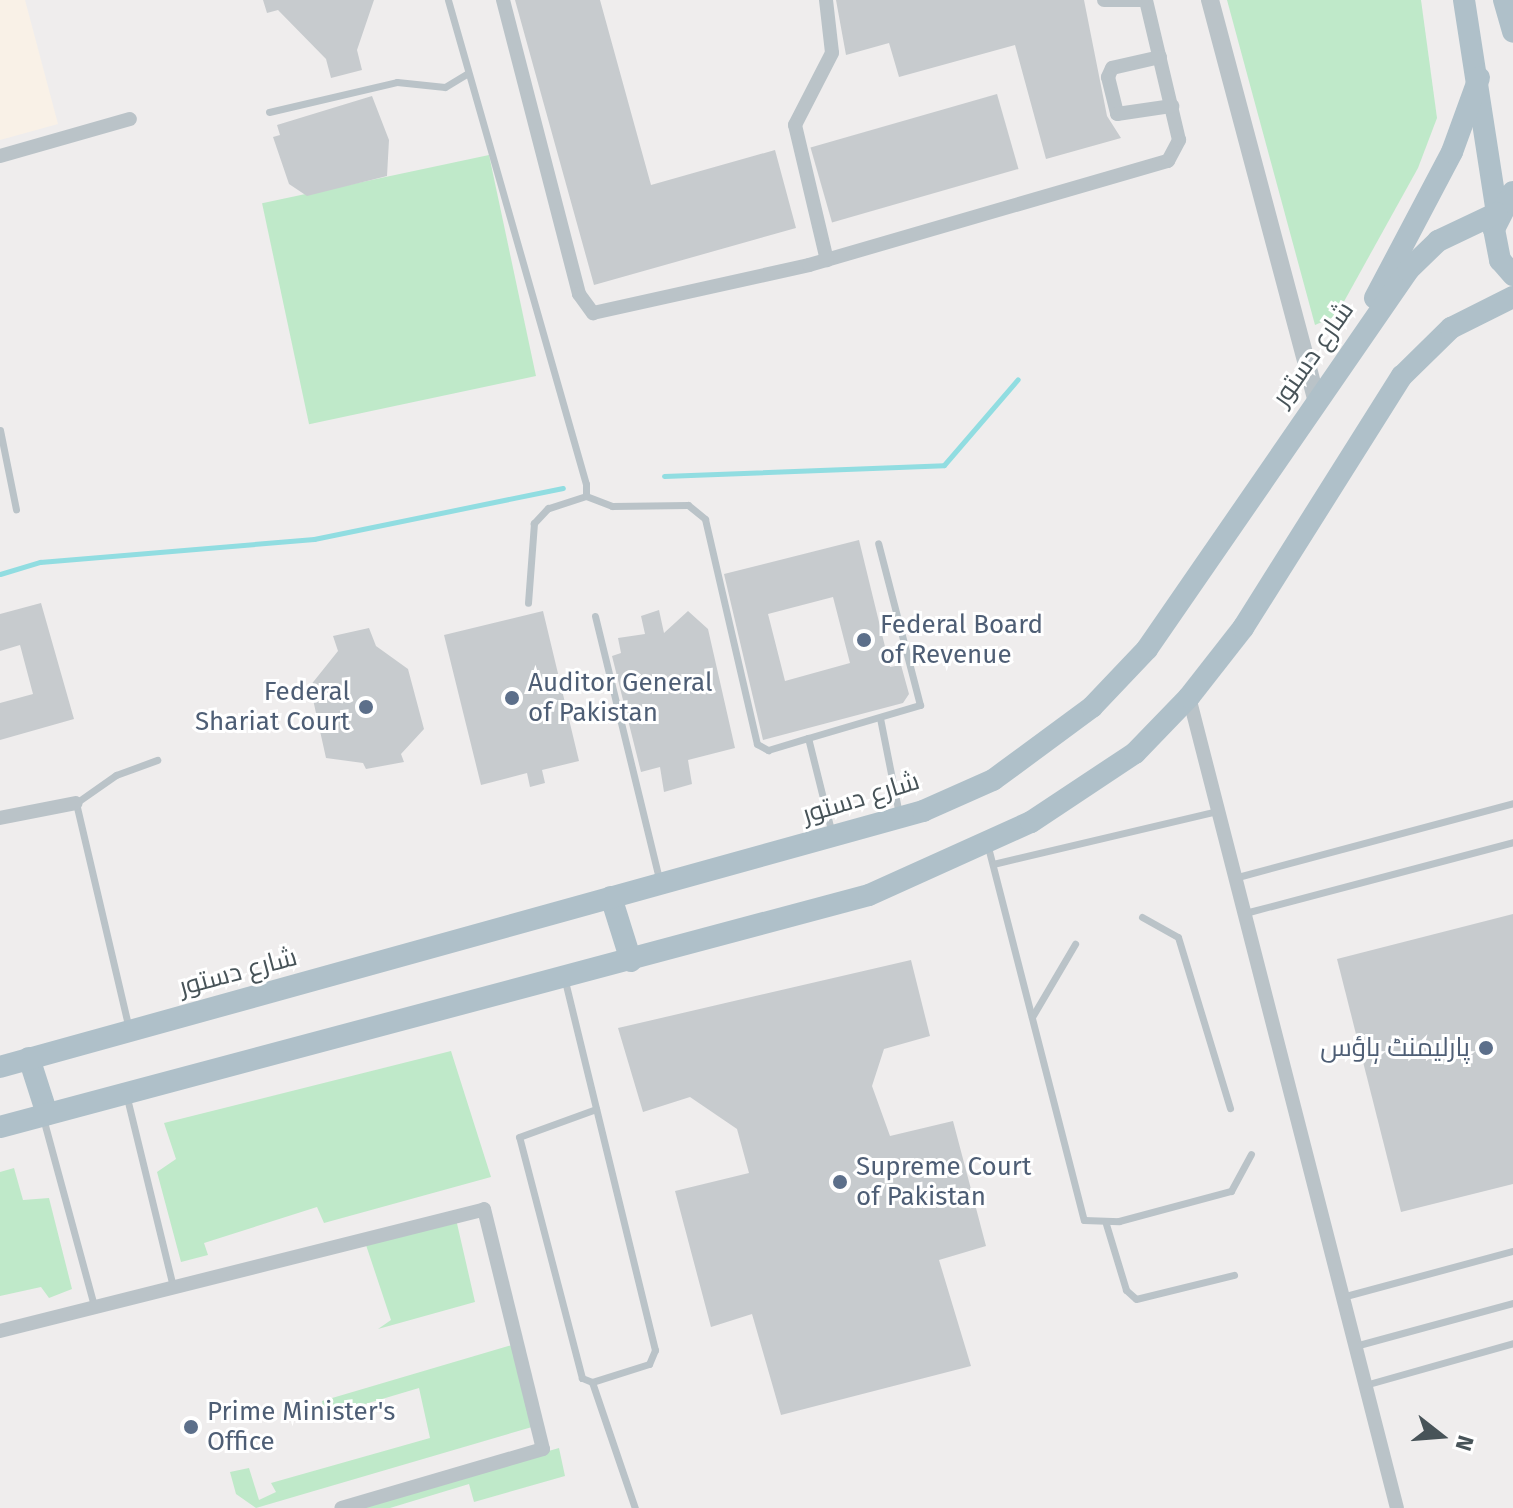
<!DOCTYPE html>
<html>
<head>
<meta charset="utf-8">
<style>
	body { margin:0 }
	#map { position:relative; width:1513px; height:1508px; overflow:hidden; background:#efeded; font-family:"Fira Sans",Cairo,sans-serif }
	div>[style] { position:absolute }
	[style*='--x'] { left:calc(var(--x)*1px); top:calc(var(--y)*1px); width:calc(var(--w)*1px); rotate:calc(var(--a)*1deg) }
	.commercial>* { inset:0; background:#f9f1e7 }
	.green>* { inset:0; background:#bfe9c9; transform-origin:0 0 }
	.stream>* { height:5px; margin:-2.5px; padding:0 2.5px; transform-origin:2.5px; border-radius:2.5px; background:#91dde1 }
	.building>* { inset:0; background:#c7cbce; transform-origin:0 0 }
	.service>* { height:7px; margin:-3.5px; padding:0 3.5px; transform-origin:3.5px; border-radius:3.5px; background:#bac3c8 }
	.minor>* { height:14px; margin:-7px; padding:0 7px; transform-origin:7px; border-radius:7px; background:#bac3c8 }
	.tertiary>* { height:18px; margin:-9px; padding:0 9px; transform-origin:9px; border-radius:9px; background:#bac3c8 }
	.primary>* { height:22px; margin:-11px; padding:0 11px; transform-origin:11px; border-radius:11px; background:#afc0c9 }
	.dots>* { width:22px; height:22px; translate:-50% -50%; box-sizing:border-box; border:4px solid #fff; border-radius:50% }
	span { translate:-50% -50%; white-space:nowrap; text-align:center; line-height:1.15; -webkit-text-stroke:6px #fff; paint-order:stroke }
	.street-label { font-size:26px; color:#475358 }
	.service-label { font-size:26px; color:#4e5e75 }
	.left { translate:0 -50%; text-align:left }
	.right { translate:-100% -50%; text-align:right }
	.north { position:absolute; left:1401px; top:1396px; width:80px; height:80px; -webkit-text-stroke:6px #fff; paint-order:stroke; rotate:107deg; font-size:22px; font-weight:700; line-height:32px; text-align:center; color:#475358 }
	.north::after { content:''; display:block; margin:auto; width:28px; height:36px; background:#475358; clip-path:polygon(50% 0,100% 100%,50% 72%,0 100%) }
</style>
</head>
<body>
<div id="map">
	<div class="commercial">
		<i style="clip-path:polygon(0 0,25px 0,58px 124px,0 140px)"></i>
	</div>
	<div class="green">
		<i style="clip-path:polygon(1227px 0,1421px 0,1437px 118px,1418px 168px,1336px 316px,1315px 325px)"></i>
		<i style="left:489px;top:155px;width:226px;height:232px;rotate:78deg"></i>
		<i style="clip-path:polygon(451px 1051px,491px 1177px,324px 1223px,317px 1207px,204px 1243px,208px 1255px,181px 1262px,157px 1172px,176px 1159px,164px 1123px)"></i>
		<i style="clip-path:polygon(14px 1168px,23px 1200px,49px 1198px,72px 1289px,49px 1298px,41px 1287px,0 1296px,0 1172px)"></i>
		<i style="clip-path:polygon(456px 1219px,475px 1302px,378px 1329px,391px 1320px,365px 1242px)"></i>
		<i style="clip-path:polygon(512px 1345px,532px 1427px,256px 1508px,236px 1494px,230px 1472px,249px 1468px,259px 1500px,276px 1492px,271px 1483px,430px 1438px,419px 1388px,325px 1416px,322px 1401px)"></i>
		<i style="clip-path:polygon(559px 1448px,565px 1476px,474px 1502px,469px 1484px,390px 1508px,352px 1508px)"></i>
	</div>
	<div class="stream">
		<i style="--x:664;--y:476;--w:280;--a:-2.2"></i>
		<i style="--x:944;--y:465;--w:113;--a:-49.3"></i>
		<i style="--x:0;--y:574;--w:42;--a:-16.7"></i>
		<i style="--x:40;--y:562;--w:275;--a:-4.8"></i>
		<i style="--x:314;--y:539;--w:254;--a:-11.6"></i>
	</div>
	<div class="building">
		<i style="clip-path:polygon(263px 0,374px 0,357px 50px,362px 70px,331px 78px,326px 59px,278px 10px,267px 13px)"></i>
		<i style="clip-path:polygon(515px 0,600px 0,651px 185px,775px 150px,796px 228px,594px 285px)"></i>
		<i style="clip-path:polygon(836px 0,1084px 0,1107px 116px,1121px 138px,1046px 159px,1015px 45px,899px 77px,889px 43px,846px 55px)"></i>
		<i style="left:997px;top:94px;width:78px;height:194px;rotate:74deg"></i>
		<i style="clip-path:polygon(372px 96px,389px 140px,387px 176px,307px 196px,289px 184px,273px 137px,280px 135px,277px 125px)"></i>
		<i style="clip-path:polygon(evenodd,859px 540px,890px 667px,901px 665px,909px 694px,903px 703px,763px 740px,724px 574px,859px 540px,833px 597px,850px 663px,785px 681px,768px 614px,833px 597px)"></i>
		<i style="clip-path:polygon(41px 603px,74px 719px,0 740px,0 703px,33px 694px,20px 645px,0 651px,0 614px)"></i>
		<i style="clip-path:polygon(659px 610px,664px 633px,688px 611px,708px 629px,735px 748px,688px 760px,692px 784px,664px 792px,660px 767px,641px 772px,612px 656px,621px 653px,618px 638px,645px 634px,641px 616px)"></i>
		<i style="clip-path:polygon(543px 611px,579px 761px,542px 770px,545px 783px,530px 787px,527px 773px,481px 785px,444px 635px)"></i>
		<i style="clip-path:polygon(369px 628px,376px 646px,408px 669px,424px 729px,401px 754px,404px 762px,366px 769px,363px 763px,326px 758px,310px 686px,338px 651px,333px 636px)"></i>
		<i style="clip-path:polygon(1513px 914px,1513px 1184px,1401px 1212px,1337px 959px)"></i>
		<i style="clip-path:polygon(911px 960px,930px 1036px,884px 1049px,872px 1086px,890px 1136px,953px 1121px,986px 1246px,939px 1260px,971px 1366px,781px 1415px,752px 1314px,711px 1327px,675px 1191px,749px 1173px,737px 1129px,690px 1097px,643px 1112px,618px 1028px)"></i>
	</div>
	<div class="service">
		<i style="--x:448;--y:0;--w:503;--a:74.09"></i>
		<i style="--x:586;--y:484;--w:12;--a:90"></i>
		<i style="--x:586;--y:496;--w:40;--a:162"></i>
		<i style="--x:548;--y:508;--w:21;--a:133"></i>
		<i style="--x:534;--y:523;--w:80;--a:94.3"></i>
		<i style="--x:269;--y:112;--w:131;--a:-13.2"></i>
		<i style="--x:397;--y:82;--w:48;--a:5.9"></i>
		<i style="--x:445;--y:87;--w:26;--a:-31"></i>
		<i style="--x:0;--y:430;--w:81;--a:78.6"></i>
		<i style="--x:586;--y:496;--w:28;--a:21"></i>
		<i style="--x:612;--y:506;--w:76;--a:-0.8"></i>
		<i style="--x:688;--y:505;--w:22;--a:39"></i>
		<i style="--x:705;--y:519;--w:231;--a:77"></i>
		<i style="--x:757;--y:744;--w:13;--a:29"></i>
		<i style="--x:768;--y:750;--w:42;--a:-16.7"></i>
		<i style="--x:595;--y:616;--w:274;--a:76.3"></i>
		<i style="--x:880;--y:718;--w:98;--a:78.8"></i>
		<i style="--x:832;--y:834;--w:99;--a:-104"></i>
		<i style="--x:808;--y:738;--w:117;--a:-16.4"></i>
		<i style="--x:920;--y:705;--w:167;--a:-104.5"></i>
		<i style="--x:988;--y:847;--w:385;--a:75.6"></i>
		<i style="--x:1084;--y:1220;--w:35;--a:2"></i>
		<i style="--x:1119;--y:1221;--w:116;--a:-15"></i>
		<i style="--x:1231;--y:1191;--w:42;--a:-61.6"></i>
		<i style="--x:993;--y:864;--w:230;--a:-13.3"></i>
		<i style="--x:1234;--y:878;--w:289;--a:-15"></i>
		<i style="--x:1245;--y:913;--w:277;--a:-14.8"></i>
		<i style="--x:1142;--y:917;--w:41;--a:29.1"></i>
		<i style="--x:1178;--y:937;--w:179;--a:73.1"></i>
		<i style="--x:565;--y:981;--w:380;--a:76.3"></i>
		<i style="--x:655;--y:1350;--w:15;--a:113"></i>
		<i style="--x:649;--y:1364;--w:60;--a:162.5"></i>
		<i style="--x:592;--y:1382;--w:133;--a:71.2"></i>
		<i style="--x:1032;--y:1017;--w:85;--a:-59.5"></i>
		<i style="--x:129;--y:1029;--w:232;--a:-103.2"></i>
		<i style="--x:76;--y:803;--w:49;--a:-35"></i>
		<i style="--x:116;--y:775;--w:44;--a:-20.1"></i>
		<i style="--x:127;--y:1098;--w:195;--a:76.3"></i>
		<i style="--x:43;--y:1118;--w:195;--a:74.8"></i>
		<i style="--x:1106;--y:1224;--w:69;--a:73.1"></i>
		<i style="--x:1126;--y:1290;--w:13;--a:42"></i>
		<i style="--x:1136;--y:1299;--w:101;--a:-13.8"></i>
		<i style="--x:1342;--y:1297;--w:177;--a:-15.1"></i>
		<i style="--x:1355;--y:1346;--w:164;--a:-15.2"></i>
		<i style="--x:592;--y:1382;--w:11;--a:-158"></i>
		<i style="--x:582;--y:1378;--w:249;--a:-104.6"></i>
		<i style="--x:519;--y:1137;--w:82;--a:-20"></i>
		<i style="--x:1365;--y:1385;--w:154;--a:-15.8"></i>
	</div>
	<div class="minor">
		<i style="--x:503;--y:0;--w:304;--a:75.5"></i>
		<i style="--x:579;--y:294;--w:24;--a:54"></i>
		<i style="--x:593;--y:313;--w:221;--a:-12.5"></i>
		<i style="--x:809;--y:265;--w:374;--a:-16.2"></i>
		<i style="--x:1168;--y:161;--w:24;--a:-62"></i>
		<i style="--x:1179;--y:140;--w:144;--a:-103.3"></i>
		<i style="--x:826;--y:0;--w:53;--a:83.5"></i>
		<i style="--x:832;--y:53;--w:81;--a:117.2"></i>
		<i style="--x:795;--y:125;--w:139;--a:76.7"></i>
		<i style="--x:1104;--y:0;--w:38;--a:0"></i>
		<i style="--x:1160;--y:57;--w:49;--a:167.1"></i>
		<i style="--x:1112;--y:68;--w:10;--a:114"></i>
		<i style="--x:1108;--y:77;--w:38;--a:76"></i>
		<i style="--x:1117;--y:114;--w:56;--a:-8.3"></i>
		<i style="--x:0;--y:156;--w:135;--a:-15.9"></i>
		<i style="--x:1189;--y:697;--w:837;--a:75.62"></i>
		<i style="--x:0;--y:818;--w:77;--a:-11.2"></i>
		<i style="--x:0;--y:1331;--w:499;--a:-14.1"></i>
		<i style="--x:484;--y:1209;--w:247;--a:76.2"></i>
		<i style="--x:543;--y:1449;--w:210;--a:163.7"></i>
	</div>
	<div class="tertiary">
		<i style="--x:1210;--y:0;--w:411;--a:75.1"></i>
	</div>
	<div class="primary">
		<i style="--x:1464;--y:0;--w:216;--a:81.2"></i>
		<i style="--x:1504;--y:0;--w:33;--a:74"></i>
		<i style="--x:1513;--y:192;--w:42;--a:117.2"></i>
		<i style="--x:1494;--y:229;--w:32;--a:79"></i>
		<i style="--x:1500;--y:260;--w:20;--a:49"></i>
		<i style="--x:1375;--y:298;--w:165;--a:-62.2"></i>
		<i style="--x:1452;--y:152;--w:79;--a:-70"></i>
		<i style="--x:611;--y:897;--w:67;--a:72.6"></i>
		<i style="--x:29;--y:1058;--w:59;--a:72.2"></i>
		<i style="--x:0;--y:1067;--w:958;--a:-15.5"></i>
		<i style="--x:923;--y:811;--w:77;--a:-23.9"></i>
		<i style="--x:993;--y:780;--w:123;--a:-36.4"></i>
		<i style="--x:1092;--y:707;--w:80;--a:-46.5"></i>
		<i style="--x:1147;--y:649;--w:460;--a:-55.4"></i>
		<i style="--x:1408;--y:270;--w:42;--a:-44"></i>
		<i style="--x:1438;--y:241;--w:65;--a:-25.4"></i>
		<i style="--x:0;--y:1127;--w:899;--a:-14.95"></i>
		<i style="--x:869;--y:895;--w:178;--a:-24.3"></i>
		<i style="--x:1031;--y:822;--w:125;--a:-33.6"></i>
		<i style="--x:1135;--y:753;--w:78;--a:-46"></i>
		<i style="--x:1189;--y:697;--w:88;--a:-52"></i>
		<i style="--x:1243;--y:628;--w:298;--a:-57.8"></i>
		<i style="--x:1402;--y:376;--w:69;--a:-44.4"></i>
		<i style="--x:1451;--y:328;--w:69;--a:-26.6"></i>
	</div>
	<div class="dots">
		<i style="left:864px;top:640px;background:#5c6f8a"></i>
		<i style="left:512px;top:698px;background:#5c6f8a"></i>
		<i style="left:366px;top:707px;background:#5c6f8a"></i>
		<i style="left:1486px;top:1048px;background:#5c6f8a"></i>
		<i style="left:840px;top:1182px;background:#5c6f8a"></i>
		<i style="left:191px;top:1427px;background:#5c6f8a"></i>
	</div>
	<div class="street-label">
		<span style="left:1313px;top:354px;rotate:-55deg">شارع دستور</span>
		<span style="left:861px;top:798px;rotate:-17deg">شارع دستور</span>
		<span style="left:238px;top:972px;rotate:-15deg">شارع دستور</span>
	</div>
	<div class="service-label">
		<span class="left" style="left:880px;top:640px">Federal Board<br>of Revenue</span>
		<span class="left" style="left:528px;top:698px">Auditor General<br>of Pakistan</span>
		<span class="right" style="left:350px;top:707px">Federal<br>Shariat Court</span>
		<span class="right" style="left:1470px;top:1048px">پارلیمنٹ ہاؤس</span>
		<span class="left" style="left:856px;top:1182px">Supreme Court<br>of Pakistan</span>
		<span class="left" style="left:207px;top:1427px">Prime Minister's<br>Office</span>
	</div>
	<div class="north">N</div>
</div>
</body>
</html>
